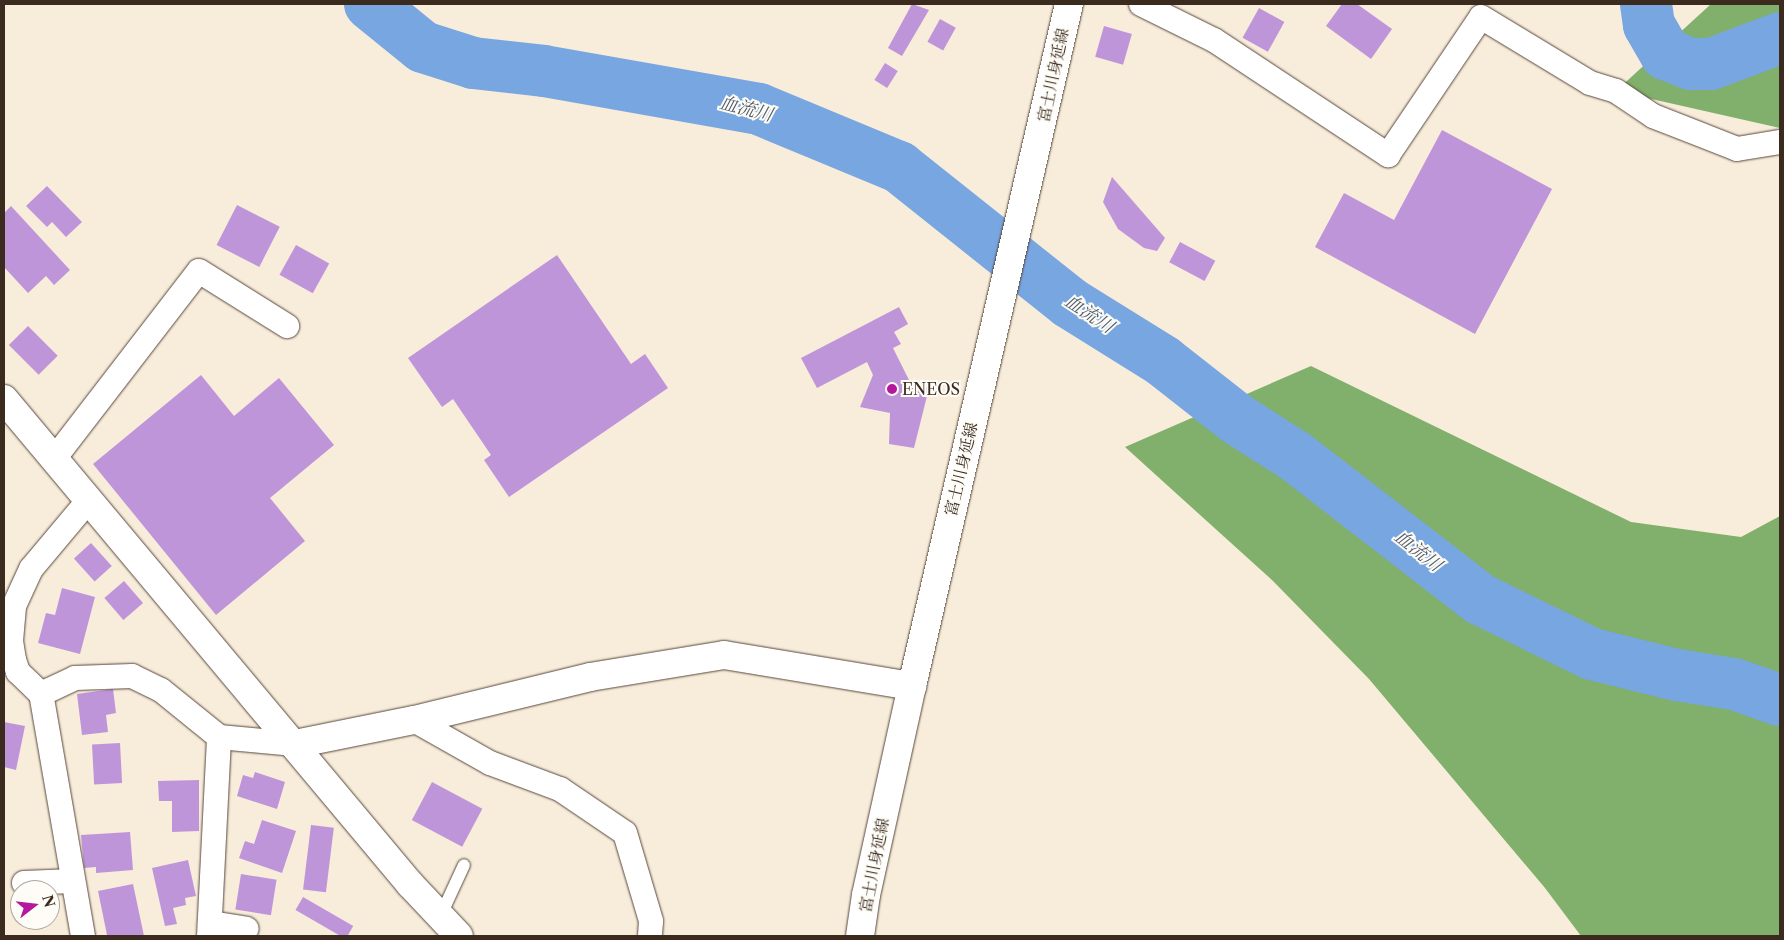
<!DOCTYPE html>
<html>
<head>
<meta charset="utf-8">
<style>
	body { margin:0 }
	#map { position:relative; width:1784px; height:940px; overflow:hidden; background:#f8ecdb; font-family:"Libre Caslon Text","Noto Serif JP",serif }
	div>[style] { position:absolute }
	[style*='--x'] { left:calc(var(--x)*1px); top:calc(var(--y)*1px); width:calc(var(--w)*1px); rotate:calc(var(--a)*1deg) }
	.forest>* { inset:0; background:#80b06b }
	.river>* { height:52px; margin:-26px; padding:0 26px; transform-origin:26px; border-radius:26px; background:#78a6e1 }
	.building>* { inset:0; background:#bf95da; transform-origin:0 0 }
	.roads { filter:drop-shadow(0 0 1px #57473a) drop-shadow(0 0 1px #57473a) }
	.lane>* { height:12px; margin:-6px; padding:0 6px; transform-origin:6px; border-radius:6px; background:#fff }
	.street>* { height:24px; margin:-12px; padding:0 12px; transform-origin:12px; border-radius:12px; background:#fff }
	.secondary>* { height:28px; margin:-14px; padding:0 14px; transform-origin:14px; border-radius:14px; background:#fff }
	.primary>* { height:28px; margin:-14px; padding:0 14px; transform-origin:14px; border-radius:14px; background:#fff }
	.dots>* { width:14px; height:14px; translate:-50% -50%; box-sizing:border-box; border:2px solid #fdfcf7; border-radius:50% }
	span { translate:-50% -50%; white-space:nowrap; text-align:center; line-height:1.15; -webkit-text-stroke:4px #fdfcf7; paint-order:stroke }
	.street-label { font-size:16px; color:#3b2a1e }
	.poi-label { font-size:16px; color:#3b2a1e }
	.left { translate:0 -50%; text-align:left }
	.water-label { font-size:18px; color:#535c6c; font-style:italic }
	.frame { position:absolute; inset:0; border:5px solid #3b2a1e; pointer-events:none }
	.north { position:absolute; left:10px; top:880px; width:50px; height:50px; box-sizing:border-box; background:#fdfcf7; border:1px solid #afa8a0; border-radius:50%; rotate:74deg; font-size:14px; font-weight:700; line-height:20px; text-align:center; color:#3b2a1e }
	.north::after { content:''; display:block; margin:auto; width:18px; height:22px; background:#b5179e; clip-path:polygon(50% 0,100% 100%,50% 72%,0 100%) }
</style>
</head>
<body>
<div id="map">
	<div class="forest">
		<i style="clip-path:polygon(1711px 4px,1780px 4px,1780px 128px,1616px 91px)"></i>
		<i style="clip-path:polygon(1311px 366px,1631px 522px,1741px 537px,1780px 516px,1780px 936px,1581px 936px,1545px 888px,1369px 679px,1273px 581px,1125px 447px)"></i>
	</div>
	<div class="river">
		<i style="--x:370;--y:4;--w:68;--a:39.1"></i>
		<i style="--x:423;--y:47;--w:52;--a:17.7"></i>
		<i style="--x:473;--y:63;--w:71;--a:6.4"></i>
		<i style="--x:544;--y:71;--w:218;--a:10"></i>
		<i style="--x:759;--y:109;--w:152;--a:22.5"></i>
		<i style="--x:899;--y:167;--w:218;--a:38.5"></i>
		<i style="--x:1070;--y:303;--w:110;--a:31.9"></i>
		<i style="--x:1163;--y:361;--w:94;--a:38.1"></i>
		<i style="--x:1237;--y:419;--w:69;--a:32.5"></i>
		<i style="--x:1295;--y:456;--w:234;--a:37.7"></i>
		<i style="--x:1480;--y:599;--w:125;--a:26.2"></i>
		<i style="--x:1592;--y:654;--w:88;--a:13.9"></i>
		<i style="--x:1677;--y:675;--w:58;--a:9"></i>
		<i style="--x:1734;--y:684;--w:49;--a:19.2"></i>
		<i style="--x:1646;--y:4;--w:21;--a:82"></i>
		<i style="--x:1649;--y:25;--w:34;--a:60"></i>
		<i style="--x:1666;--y:54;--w:27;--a:22"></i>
		<i style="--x:1691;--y:64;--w:20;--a:0"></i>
		<i style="--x:1711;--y:64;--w:74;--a:-20.6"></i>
	</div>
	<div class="building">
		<i style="clip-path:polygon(912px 4px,929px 10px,902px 56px,888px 48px)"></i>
		<i style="clip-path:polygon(1342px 4px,1357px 4px,1392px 29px,1371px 59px,1326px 26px)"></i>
		<i style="left:1259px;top:8px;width:29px;height:34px;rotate:29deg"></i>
		<i style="left:940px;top:19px;width:18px;height:26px;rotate:29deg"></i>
		<i style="left:1104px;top:26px;width:29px;height:32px;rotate:16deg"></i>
		<i style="left:885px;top:63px;width:15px;height:20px;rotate:32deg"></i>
		<i style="clip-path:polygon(1442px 130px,1552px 189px,1475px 334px,1315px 247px,1344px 193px,1394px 220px)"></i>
		<i style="clip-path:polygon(1112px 177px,1165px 238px,1157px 251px,1144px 248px,1118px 229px,1103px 202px)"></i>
		<i style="clip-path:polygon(47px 186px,82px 222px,66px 237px,52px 222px,47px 227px,26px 206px)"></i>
		<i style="left:237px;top:205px;width:48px;height:45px;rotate:27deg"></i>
		<i style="clip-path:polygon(11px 206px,70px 270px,54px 285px,46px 276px,28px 293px,4px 267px,4px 213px)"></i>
		<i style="left:1180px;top:242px;width:40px;height:23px;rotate:28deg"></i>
		<i style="left:296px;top:245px;width:38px;height:34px;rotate:29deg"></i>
		<i style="clip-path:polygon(557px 255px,631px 364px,645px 354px,668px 388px,509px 497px,484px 460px,491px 455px,453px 399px,442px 407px,408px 358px)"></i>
		<i style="clip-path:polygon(899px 307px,908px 324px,894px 332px,901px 344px,893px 348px,909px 380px,929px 388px,914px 448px,889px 444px,890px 413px,860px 407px,873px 375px,867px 362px,817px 388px,801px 358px)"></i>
		<i style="left:28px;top:326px;width:42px;height:27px;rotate:45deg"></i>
		<i style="clip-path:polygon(201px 375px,234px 416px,279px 378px,334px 445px,270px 498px,305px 541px,216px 615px,93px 464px)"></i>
		<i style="left:91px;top:543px;width:31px;height:23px;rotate:48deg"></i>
		<i style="left:124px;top:581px;width:29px;height:26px;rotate:49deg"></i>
		<i style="clip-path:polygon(62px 588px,95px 597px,80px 654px,38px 643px,46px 613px,55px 615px)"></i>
		<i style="clip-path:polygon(113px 689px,116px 713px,106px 715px,108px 732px,82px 735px,77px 694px)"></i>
		<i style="clip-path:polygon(4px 722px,25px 726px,16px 770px,4px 767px)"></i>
		<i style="left:120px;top:743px;width:40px;height:28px;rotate:87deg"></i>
		<i style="clip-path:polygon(255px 772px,285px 782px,277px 809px,237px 796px,243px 775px,253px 778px)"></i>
		<i style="clip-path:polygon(199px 780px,199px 831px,172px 832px,172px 801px,159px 801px,158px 781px)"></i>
		<i style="left:432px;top:782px;width:57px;height:43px;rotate:28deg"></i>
		<i style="clip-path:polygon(262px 820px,296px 831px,282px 873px,239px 858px,245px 841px,254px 844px)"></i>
		<i style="left:311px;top:825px;width:23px;height:65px;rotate:7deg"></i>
		<i style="clip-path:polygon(130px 832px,133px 870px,96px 873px,96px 867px,84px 868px,81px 835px)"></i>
		<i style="clip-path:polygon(188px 860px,196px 896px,185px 898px,186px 905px,173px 908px,177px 924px,165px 926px,152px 868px)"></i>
		<i style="left:241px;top:874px;width:36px;height:36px;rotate:9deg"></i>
		<i style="clip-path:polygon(133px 884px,144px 936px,107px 935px,98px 891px)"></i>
		<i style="left:303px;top:897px;width:58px;height:15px;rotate:30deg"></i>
	</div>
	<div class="roads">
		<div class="lane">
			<i style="--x:440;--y:917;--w:57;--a:-65.2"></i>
		</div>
		<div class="street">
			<i style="--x:1141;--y:4;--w:81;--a:26.3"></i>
			<i style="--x:1214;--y:40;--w:209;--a:33.5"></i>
			<i style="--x:1388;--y:155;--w:166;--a:-56"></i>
			<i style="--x:1481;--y:17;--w:127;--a:31.2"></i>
			<i style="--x:1590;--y:83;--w:27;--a:17"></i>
			<i style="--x:1616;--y:91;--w:45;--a:34"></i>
			<i style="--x:1653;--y:116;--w:90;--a:21.4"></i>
			<i style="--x:1737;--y:149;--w:44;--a:-9.2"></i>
			<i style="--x:54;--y:459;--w:237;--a:-52.4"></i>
			<i style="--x:199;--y:271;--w:104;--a:32"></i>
			<i style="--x:41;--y:694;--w:32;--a:-136"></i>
			<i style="--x:18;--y:672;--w:13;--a:-108"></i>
			<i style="--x:14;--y:660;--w:19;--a:-99"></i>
			<i style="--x:11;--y:641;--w:35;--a:-85"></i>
			<i style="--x:14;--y:606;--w:41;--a:-65.3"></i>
			<i style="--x:31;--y:569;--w:89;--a:-50"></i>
			<i style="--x:414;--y:720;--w:87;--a:29.5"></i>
			<i style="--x:490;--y:763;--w:75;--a:20.4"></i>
			<i style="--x:560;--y:789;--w:78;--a:34.1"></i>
			<i style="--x:625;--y:833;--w:92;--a:73.5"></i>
			<i style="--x:651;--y:921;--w:15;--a:94"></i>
			<i style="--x:24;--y:883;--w:49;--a:-2.3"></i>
			<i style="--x:210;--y:923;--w:37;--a:9"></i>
			<i style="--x:83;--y:936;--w:246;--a:-99.8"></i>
			<i style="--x:41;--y:694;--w:38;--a:-25"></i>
			<i style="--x:75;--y:678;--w:57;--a:-2"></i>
			<i style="--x:132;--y:676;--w:32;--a:26"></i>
			<i style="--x:161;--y:690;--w:75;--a:39"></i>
			<i style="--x:219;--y:737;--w:76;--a:5.3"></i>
			<i style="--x:209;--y:936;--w:199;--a:-87.1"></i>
		</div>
		<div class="secondary">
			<i style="--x:4;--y:399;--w:633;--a:50.07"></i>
			<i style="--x:410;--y:884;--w:71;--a:46.7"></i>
			<i style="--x:295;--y:744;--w:121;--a:-11.4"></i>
			<i style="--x:414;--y:720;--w:181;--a:-13.7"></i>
			<i style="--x:590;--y:677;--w:136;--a:-9.3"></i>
			<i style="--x:724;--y:655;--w:191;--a:9.4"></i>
		</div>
		<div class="primary">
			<i style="--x:860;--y:936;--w:41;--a:-81.7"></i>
			<i style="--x:866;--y:895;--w:214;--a:-77.6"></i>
			<i style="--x:912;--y:686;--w:700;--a:-77.04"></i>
		</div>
	</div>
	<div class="dots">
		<i style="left:892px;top:389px;background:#b5179e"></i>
	</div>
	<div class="street-label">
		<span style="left:1053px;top:75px;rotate:-78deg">富士川身延線</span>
		<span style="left:961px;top:469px;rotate:-77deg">富士川身延線</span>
		<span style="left:874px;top:865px;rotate:-79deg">富士川身延線</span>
	</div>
	<div class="poi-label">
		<span class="left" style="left:902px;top:389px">ENEOS</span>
	</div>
	<div class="water-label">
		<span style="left:746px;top:109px;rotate:14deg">血流川</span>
		<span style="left:1089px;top:314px;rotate:33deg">血流川</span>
		<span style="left:1418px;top:551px;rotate:38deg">血流川</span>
	</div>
	<div class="frame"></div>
	<div class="north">N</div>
</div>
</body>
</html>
